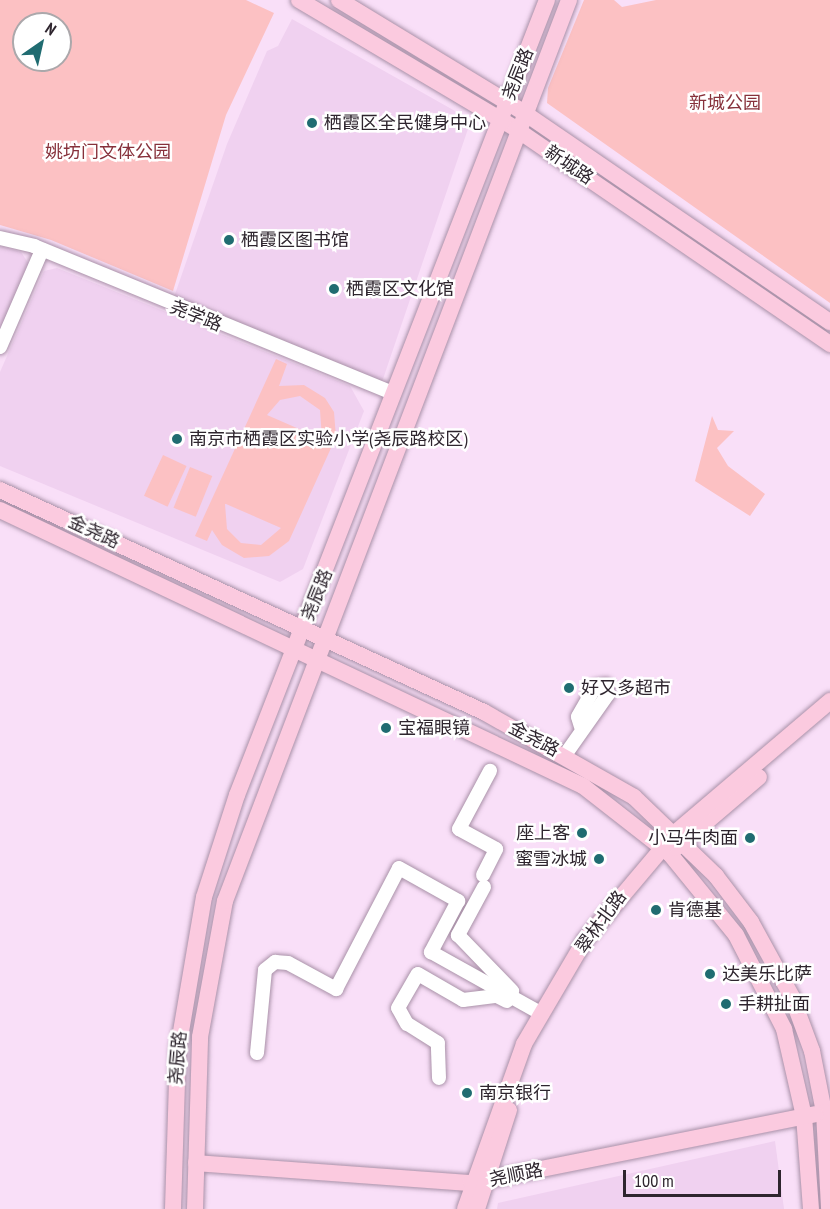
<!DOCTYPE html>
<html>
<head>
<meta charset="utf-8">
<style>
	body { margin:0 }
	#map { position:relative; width:830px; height:1209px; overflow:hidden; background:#f9dff8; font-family:"PT Sans Narrow","Noto Sans SC",sans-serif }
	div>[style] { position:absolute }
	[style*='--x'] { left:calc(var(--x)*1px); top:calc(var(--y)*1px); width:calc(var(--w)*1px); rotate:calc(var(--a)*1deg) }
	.built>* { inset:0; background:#f0d1f0 }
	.green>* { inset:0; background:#fcc1c3; transform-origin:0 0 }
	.roads { filter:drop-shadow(0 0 2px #a991a8) drop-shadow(0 0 2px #a991a8) }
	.minor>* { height:14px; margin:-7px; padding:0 7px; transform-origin:7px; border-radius:7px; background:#fff }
	.major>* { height:16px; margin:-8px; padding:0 8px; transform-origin:8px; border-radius:8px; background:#fbcadf }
	.dots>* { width:16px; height:16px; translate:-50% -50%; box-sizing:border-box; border:3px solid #fff; border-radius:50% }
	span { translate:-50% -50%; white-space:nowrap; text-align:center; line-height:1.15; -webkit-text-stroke:5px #fff; paint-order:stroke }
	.street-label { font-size:18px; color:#2e252e }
	.park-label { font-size:18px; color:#87313b }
	.poi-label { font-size:18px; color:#2e252e }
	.left { translate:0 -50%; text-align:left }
	.right { translate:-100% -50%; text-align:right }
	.north { position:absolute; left:12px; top:12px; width:60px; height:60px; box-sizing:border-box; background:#fff; border:2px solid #aba8ab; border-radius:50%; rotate:34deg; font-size:16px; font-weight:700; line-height:24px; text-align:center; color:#2e252e }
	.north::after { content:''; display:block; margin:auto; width:21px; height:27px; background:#206c71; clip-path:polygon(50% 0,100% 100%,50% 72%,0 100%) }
	.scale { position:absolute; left:623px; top:1170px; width:158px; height:27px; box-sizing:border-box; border:3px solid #2e252e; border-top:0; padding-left:8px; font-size:18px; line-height:21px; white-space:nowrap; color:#2e252e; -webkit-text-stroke:4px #fff; paint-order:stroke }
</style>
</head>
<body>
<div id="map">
	<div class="built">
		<i style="clip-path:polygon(292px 19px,471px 120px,382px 382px,173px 300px,227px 144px,267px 51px,278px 46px)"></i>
		<i style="clip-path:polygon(0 246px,21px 252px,30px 266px,0 333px)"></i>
		<i style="clip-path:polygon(57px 268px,350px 386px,364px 411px,303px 569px,280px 582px,0 466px,0 372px,44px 271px)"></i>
		<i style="clip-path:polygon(775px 1141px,784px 1209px,497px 1209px,498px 1203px)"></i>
	</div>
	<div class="green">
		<i style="clip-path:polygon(evenodd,0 0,246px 0,274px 13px,226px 115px,173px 291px,51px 240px,0 225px,0 0,24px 24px,60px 24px,60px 60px,24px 60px,24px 24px)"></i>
		<i style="clip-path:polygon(584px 0,614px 0,622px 7px,656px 0,830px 0,830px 303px,547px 103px,548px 88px)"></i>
		<i style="clip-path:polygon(evenodd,276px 359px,287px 364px,279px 386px,304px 385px,325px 398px,334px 412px,336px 437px,289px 541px,269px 556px,244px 558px,222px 545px,212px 530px,207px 541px,195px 536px,276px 359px,300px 396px,320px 410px,322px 439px,267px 415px,280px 400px,300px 396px,276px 359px,225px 504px,226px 504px,281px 528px,261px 545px,241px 543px,227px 529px,225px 504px)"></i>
		<i style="clip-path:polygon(712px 416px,718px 430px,734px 431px,717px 448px,728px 466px,765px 494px,750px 516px,695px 481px)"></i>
		<i style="left:163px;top:455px;width:26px;height:45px;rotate:25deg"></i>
		<i style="left:190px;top:467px;width:24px;height:44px;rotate:22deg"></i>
	</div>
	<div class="roads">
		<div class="minor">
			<i style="--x:0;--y:238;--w:35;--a:13"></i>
			<i style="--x:34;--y:246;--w:387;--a:22.3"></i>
			<i style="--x:0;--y:347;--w:106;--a:-66.6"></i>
			<i style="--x:565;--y:755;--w:75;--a:-54.8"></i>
			<i style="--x:608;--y:694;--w:9;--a:-103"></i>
			<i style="--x:606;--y:685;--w:11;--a:170"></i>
			<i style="--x:595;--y:687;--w:34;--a:120"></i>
			<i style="--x:578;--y:717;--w:10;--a:73"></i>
			<i style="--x:483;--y:875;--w:29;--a:-63"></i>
			<i style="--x:496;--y:849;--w:42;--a:-151.6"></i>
			<i style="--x:459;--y:829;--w:66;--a:-61.9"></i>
			<i style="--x:484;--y:887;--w:55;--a:118.4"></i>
			<i style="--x:458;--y:935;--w:78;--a:46"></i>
			<i style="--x:257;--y:1053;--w:83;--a:-84.5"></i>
			<i style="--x:265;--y:970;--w:13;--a:-39"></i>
			<i style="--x:275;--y:962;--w:13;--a:4"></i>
			<i style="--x:288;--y:963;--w:55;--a:28.4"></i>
			<i style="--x:336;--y:989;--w:136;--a:-62.5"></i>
			<i style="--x:399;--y:868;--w:68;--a:29.2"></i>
			<i style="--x:458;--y:901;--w:58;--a:117.9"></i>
			<i style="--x:431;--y:952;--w:127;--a:29.2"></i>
			<i style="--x:439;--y:1078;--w:35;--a:-92"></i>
			<i style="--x:438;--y:1043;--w:36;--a:-148"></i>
			<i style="--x:407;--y:1024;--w:18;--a:-119"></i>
			<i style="--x:398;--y:1008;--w:39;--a:-60"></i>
			<i style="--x:418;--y:974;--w:52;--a:30"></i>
			<i style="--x:463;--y:1000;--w:34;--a:-7"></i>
			<i style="--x:497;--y:996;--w:11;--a:27"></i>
		</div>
		<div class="major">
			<i style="--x:299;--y:0;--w:252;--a:30.7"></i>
			<i style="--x:516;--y:129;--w:381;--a:34.4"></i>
			<i style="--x:339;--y:0;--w:215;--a:31.3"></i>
			<i style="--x:523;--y:112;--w:372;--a:34.4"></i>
			<i style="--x:0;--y:490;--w:532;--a:24.64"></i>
			<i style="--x:484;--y:712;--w:172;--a:29.5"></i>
			<i style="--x:634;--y:797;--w:114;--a:43.9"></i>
			<i style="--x:716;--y:876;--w:58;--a:52.7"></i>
			<i style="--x:751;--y:922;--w:85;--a:61.3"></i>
			<i style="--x:792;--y:997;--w:58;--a:69.7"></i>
			<i style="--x:812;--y:1051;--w:62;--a:78.9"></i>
			<i style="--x:824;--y:1112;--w:97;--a:87"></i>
			<i style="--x:0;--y:510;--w:645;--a:25.33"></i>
			<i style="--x:583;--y:786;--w:110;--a:38"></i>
			<i style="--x:670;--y:854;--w:104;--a:50.8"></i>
			<i style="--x:736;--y:935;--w:106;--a:62.9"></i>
			<i style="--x:784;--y:1029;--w:89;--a:77.1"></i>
			<i style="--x:804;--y:1116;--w:93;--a:85.7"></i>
			<i style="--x:676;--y:848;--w:109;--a:-40.5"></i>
			<i style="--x:196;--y:1163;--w:276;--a:4.2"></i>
			<i style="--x:471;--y:1183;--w:351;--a:-11.3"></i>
			<i style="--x:173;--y:1209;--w:160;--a:-88.2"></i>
			<i style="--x:178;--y:1049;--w:154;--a:-80.3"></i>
			<i style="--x:204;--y:897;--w:107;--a:-72.1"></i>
			<i style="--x:237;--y:795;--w:853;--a:-68.7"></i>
			<i style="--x:195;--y:1209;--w:172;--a:-88.3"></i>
			<i style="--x:200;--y:1037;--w:138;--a:-79.6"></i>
			<i style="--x:225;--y:901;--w:964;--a:-69.1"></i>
			<i style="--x:465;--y:1209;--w:175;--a:-70.3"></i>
			<i style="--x:524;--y:1044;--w:121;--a:-59.6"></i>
			<i style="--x:585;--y:940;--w:140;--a:-49.9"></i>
			<i style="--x:675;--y:833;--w:204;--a:-40.4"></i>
			<i style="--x:477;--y:1209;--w:104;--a:-72.1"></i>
		</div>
	</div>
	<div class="dots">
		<i style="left:312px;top:123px;background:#206c71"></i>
		<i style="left:229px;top:240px;background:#206c71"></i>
		<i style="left:334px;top:289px;background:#206c71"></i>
		<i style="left:177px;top:439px;background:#206c71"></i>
		<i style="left:569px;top:688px;background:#206c71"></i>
		<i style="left:386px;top:728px;background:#206c71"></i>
		<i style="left:582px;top:833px;background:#206c71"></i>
		<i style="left:750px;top:838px;background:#206c71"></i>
		<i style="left:599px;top:859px;background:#206c71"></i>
		<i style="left:656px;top:910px;background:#206c71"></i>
		<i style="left:710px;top:974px;background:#206c71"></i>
		<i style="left:726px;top:1004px;background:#206c71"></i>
		<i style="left:467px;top:1093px;background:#206c71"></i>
	</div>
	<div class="street-label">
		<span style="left:518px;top:74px;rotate:-68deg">尧辰路</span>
		<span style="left:569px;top:165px;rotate:34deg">新城路</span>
		<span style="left:196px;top:316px;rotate:22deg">尧学路</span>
		<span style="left:94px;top:532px;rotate:25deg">金尧路</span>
		<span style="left:317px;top:595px;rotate:-68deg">尧辰路</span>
		<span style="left:534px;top:739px;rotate:28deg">金尧路</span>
		<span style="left:601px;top:922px;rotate:-54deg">翠林北路</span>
		<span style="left:178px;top:1058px;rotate:-85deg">尧辰路</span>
		<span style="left:516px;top:1175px;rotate:-11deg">尧顺路</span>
	</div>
	<div class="park-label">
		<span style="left:725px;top:103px">新城公园</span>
		<span style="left:108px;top:152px">姚坊门文体公园</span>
	</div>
	<div class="poi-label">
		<span class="left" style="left:324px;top:123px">栖霞区全民健身中心</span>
		<span class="left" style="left:241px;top:240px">栖霞区图书馆</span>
		<span class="left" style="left:346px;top:289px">栖霞区文化馆</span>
		<span class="left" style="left:189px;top:439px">南京市栖霞区实验小学(尧辰路校区)</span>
		<span class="left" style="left:581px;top:688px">好又多超市</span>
		<span class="left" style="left:398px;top:728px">宝福眼镜</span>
		<span class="right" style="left:570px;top:833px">座上客</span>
		<span class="right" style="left:738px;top:838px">小马牛肉面</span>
		<span class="right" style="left:587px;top:859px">蜜雪冰城</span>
		<span class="left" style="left:668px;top:910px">肯德基</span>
		<span class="left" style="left:722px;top:974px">达美乐比萨</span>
		<span class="left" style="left:738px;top:1004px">手耕扯面</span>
		<span class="left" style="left:479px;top:1093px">南京银行</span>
	</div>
	<div class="north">N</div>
	<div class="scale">100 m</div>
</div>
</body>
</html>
